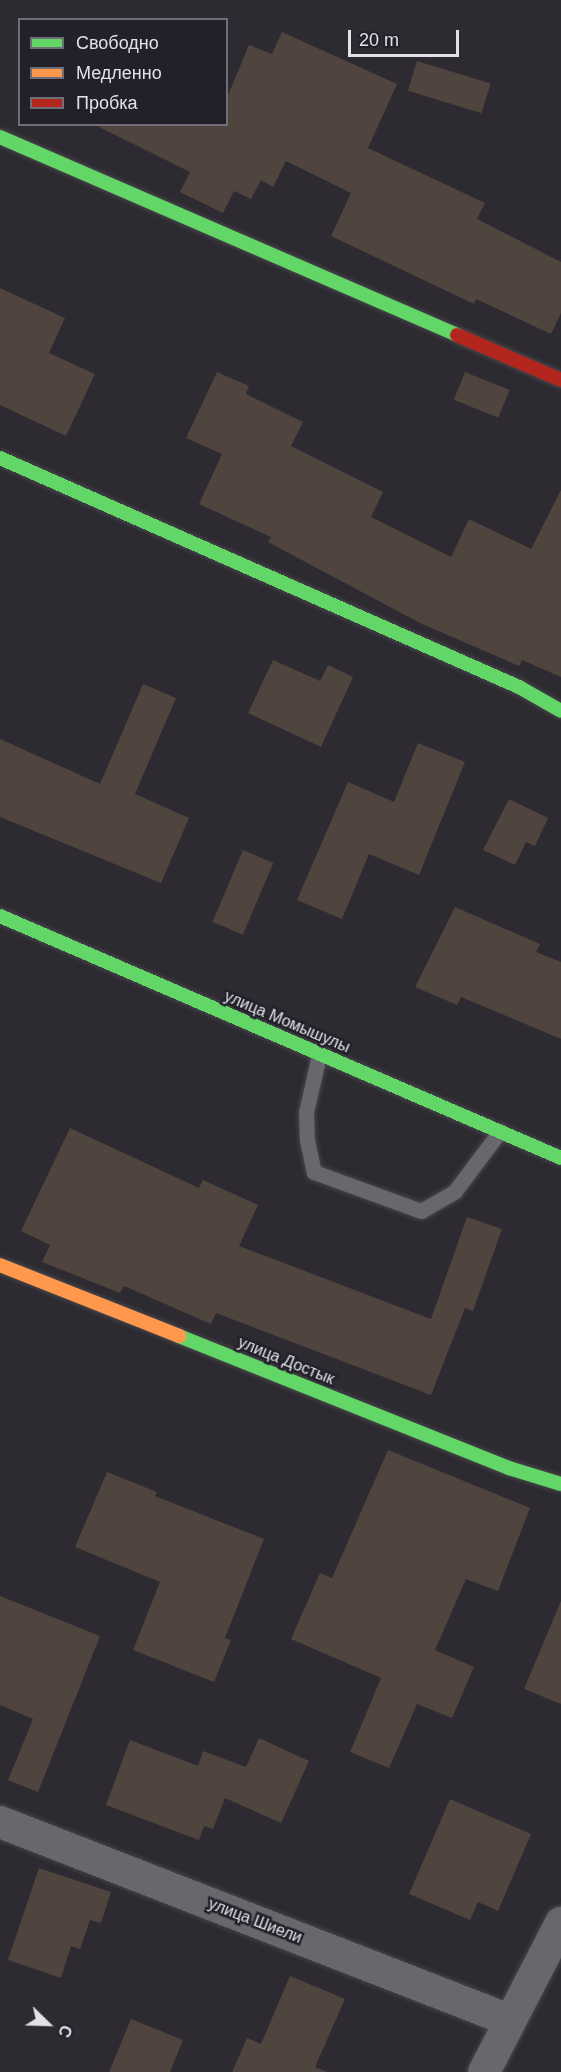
<!DOCTYPE html>
<html>
<head>
<meta charset="utf-8">
<style>
	body { margin:0 }
	#map { position:relative; width:561px; height:2072px; overflow:hidden; background:#2d2b31; font-family:Arial,sans-serif }
	div>[style] { position:absolute }
	[style*='--x'] { left:calc(var(--x)*1px); top:calc(var(--y)*1px); width:calc(var(--w)*1px); rotate:calc(var(--a)*1deg) }
	.building>* { inset:0; background:#4f443e; transform-origin:0 0 }
	.roads { filter:drop-shadow(0 0 2px #47464a) drop-shadow(0 0 2px #47464a) }
	.lane>* { height:15px; margin:-7.5px; padding:0 7.5px; transform-origin:7.5px; border-radius:7.5px; background:#68676c }
	.street>* { height:32px; margin:-16px; padding:0 16px; transform-origin:16px; border-radius:16px; background:#68676c }
	.fast>* { height:14px; margin:-7px; padding:0 7px; transform-origin:7px; border-radius:7px; background:#63d668 }
	.slow>* { height:14px; margin:-7px; padding:0 7px; transform-origin:7px; border-radius:7px; background:#ff974d }
	.jam>* { height:14px; margin:-7px; padding:0 7px; transform-origin:7px; border-radius:7px; background:#b3261e }
	span { translate:-50% -50%; white-space:nowrap; text-align:center; line-height:1.15; -webkit-text-stroke:5px #222029; paint-order:stroke }
	.street-label { font-size:16px; color:#e2e1e7 }
	.legend { position:absolute; left:18px; top:18px; width:210px; height:108px; box-sizing:border-box; background:#222029; border:2px solid #6f6d75; margin:0; padding:8px 10px; list-style:none; font-size:18px; color:#e2e1e7 }
	.legend li { display:flex; align-items:center; gap:12px; height:30px }
	.legend b { width:30px; border:2px solid #6f6d75 }
	.north { position:absolute; left:18px; top:1994px; width:60px; height:60px; -webkit-text-stroke:4px #222029; paint-order:stroke; rotate:113deg; font-size:16px; font-weight:700; line-height:24px; text-align:center; color:#e2e1e7 }
	.north::after { content:''; display:block; margin:auto; width:21px; height:27px; background:#e2e1e7; clip-path:polygon(50% 0,100% 100%,50% 72%,0 100%) }
	.scale { position:absolute; left:348px; top:30px; width:111px; height:27px; box-sizing:border-box; border:3px solid #e2e1e7; border-top:0; padding-left:8px; font-size:18px; line-height:21px; white-space:nowrap; color:#e2e1e7; -webkit-text-stroke:4px #222029; paint-order:stroke }
</style>
</head>
<body>
<div id="map">
	<div class="building">
		<i style="clip-path:polygon(282px 32px,397px 84px,368px 148px,485px 203px,477px 219px,561px 262px,561px 313px,551px 334px,476px 299px,474px 304px,331px 236px,351px 193px,286px 161px,273px 187px,261px 180px,251px 199px,234px 191px,223px 213px,180px 192px,190px 172px,93px 124px,226px 124px,226px 100px,249px 45px,272px 54px)"></i>
		<i style="left:417px;top:61px;width:77px;height:31px;rotate:17deg"></i>
		<i style="clip-path:polygon(0 288px,65px 318px,49px 353px,95px 374px,66px 436px,0 405px)"></i>
		<i style="clip-path:polygon(217px 372px,249px 386px,246px 394px,303px 422px,291px 446px,383px 492px,371px 517px,451px 557px,469px 519px,531px 549px,561px 490px,561px 677px,522px 660px,519px 666px,420px 623px,268px 542px,271px 537px,199px 504px,222px 454px,186px 438px)"></i>
		<i style="left:465px;top:372px;width:48px;height:30px;rotate:22deg"></i>
		<i style="clip-path:polygon(273px 660px,320px 681px,328px 665px,353px 677px,321px 747px,248px 713px)"></i>
		<i style="clip-path:polygon(143px 684px,176px 698px,135px 794px,189px 818px,161px 883px,0 817px,0 739px,100px 784px)"></i>
		<i style="clip-path:polygon(418px 743px,465px 762px,419px 875px,369px 854px,342px 919px,297px 900px,348px 782px,394px 802px)"></i>
		<i style="clip-path:polygon(509px 799px,548px 818px,535px 846px,526px 842px,515px 865px,483px 850px)"></i>
		<i style="left:243px;top:850px;width:33px;height:78px;rotate:23deg"></i>
		<i style="clip-path:polygon(455px 907px,540px 944px,536px 952px,561px 962px,561px 1039px,461px 997px,457px 1005px,415px 987px)"></i>
		<i style="clip-path:polygon(70px 1128px,199px 1188px,203px 1180px,258px 1205px,239px 1246px,431px 1319px,467px 1217px,502px 1229px,473px 1311px,465px 1308px,431px 1395px,216px 1313px,211px 1324px,124px 1286px,120px 1293px,42px 1262px,50px 1245px,21px 1231px)"></i>
		<i style="clip-path:polygon(388px 1450px,530px 1508px,498px 1591px,466px 1579px,435px 1650px,474px 1667px,452px 1718px,417px 1704px,389px 1768px,350px 1752px,381px 1678px,291px 1639px,320px 1573px,332px 1578px)"></i>
		<i style="clip-path:polygon(107px 1472px,157px 1492px,155px 1496px,264px 1539px,225px 1638px,231px 1640px,214px 1682px,133px 1650px,160px 1582px,75px 1547px)"></i>
		<i style="clip-path:polygon(0 1596px,100px 1636px,38px 1792px,8px 1780px,33px 1719px,0 1705px)"></i>
		<i style="clip-path:polygon(561px 1601px,561px 1704px,524px 1689px)"></i>
		<i style="clip-path:polygon(259px 1738px,309px 1761px,281px 1823px,225px 1798px,213px 1829px,204px 1826px,199px 1840px,106px 1805px,130px 1740px,198px 1766px,203px 1751px,246px 1767px)"></i>
		<i style="clip-path:polygon(450px 1799px,531px 1834px,498px 1911px,478px 1902px,470px 1920px,409px 1894px)"></i>
		<i style="clip-path:polygon(39px 1868px,111px 1892px,101px 1923px,90px 1920px,80px 1949px,71px 1946px,61px 1978px,8px 1960px)"></i>
		<i style="clip-path:polygon(290px 1976px,345px 1999px,315px 2067px,327px 2072px,232px 2072px,247px 2038px,261px 2044px)"></i>
		<i style="clip-path:polygon(131px 2019px,183px 2040px,170px 2072px,109px 2072px)"></i>
	</div>
	<div class="roads">
		<div class="lane">
			<i style="--x:319;--y:1055;--w:58;--a:102.8"></i>
			<i style="--x:306;--y:1112;--w:28;--a:88"></i>
			<i style="--x:307;--y:1140;--w:33;--a:78"></i>
			<i style="--x:314;--y:1172;--w:114;--a:20"></i>
			<i style="--x:421;--y:1211;--w:39;--a:-30"></i>
			<i style="--x:455;--y:1191;--w:75;--a:-53.1"></i>
		</div>
		<div class="street">
			<i style="--x:0;--y:1822;--w:546;--a:21.26"></i>
			<i style="--x:484;--y:2072;--w:168;--a:-62.7"></i>
		</div>
		<div class="fast">
			<i style="--x:0;--y:137;--w:498;--a:23.4"></i>
			<i style="--x:0;--y:458;--w:567;--a:23.81"></i>
			<i style="--x:519;--y:687;--w:48;--a:29.7"></i>
			<i style="--x:0;--y:916;--w:611;--a:23.33"></i>
			<i style="--x:179;--y:1336;--w:355;--a:21.8"></i>
			<i style="--x:509;--y:1468;--w:54;--a:17.1"></i>
		</div>
		<div class="slow">
			<i style="--x:0;--y:1265;--w:193;--a:21.6"></i>
		</div>
		<div class="jam">
			<i style="--x:457;--y:335;--w:113;--a:23.4"></i>
		</div>
	</div>
	<div class="street-label">
		<span style="left:287px;top:1022px;rotate:23deg">улица Момышулы</span>
		<span style="left:286px;top:1361px;rotate:22deg">улица Достык</span>
		<span style="left:255px;top:1921px;rotate:21deg">улица Шиели</span>
	</div>
	<ul class="legend">
	<li><b style="height:8px;background:#63d668"></b>Свободно</li>
	<li><b style="height:8px;background:#ff974d"></b>Медленно</li>
	<li><b style="height:8px;background:#b3261e"></b>Пробка</li>
	</ul>
	<div class="north">С</div>
	<div class="scale">20 m</div>
</div>
</body>
</html>
